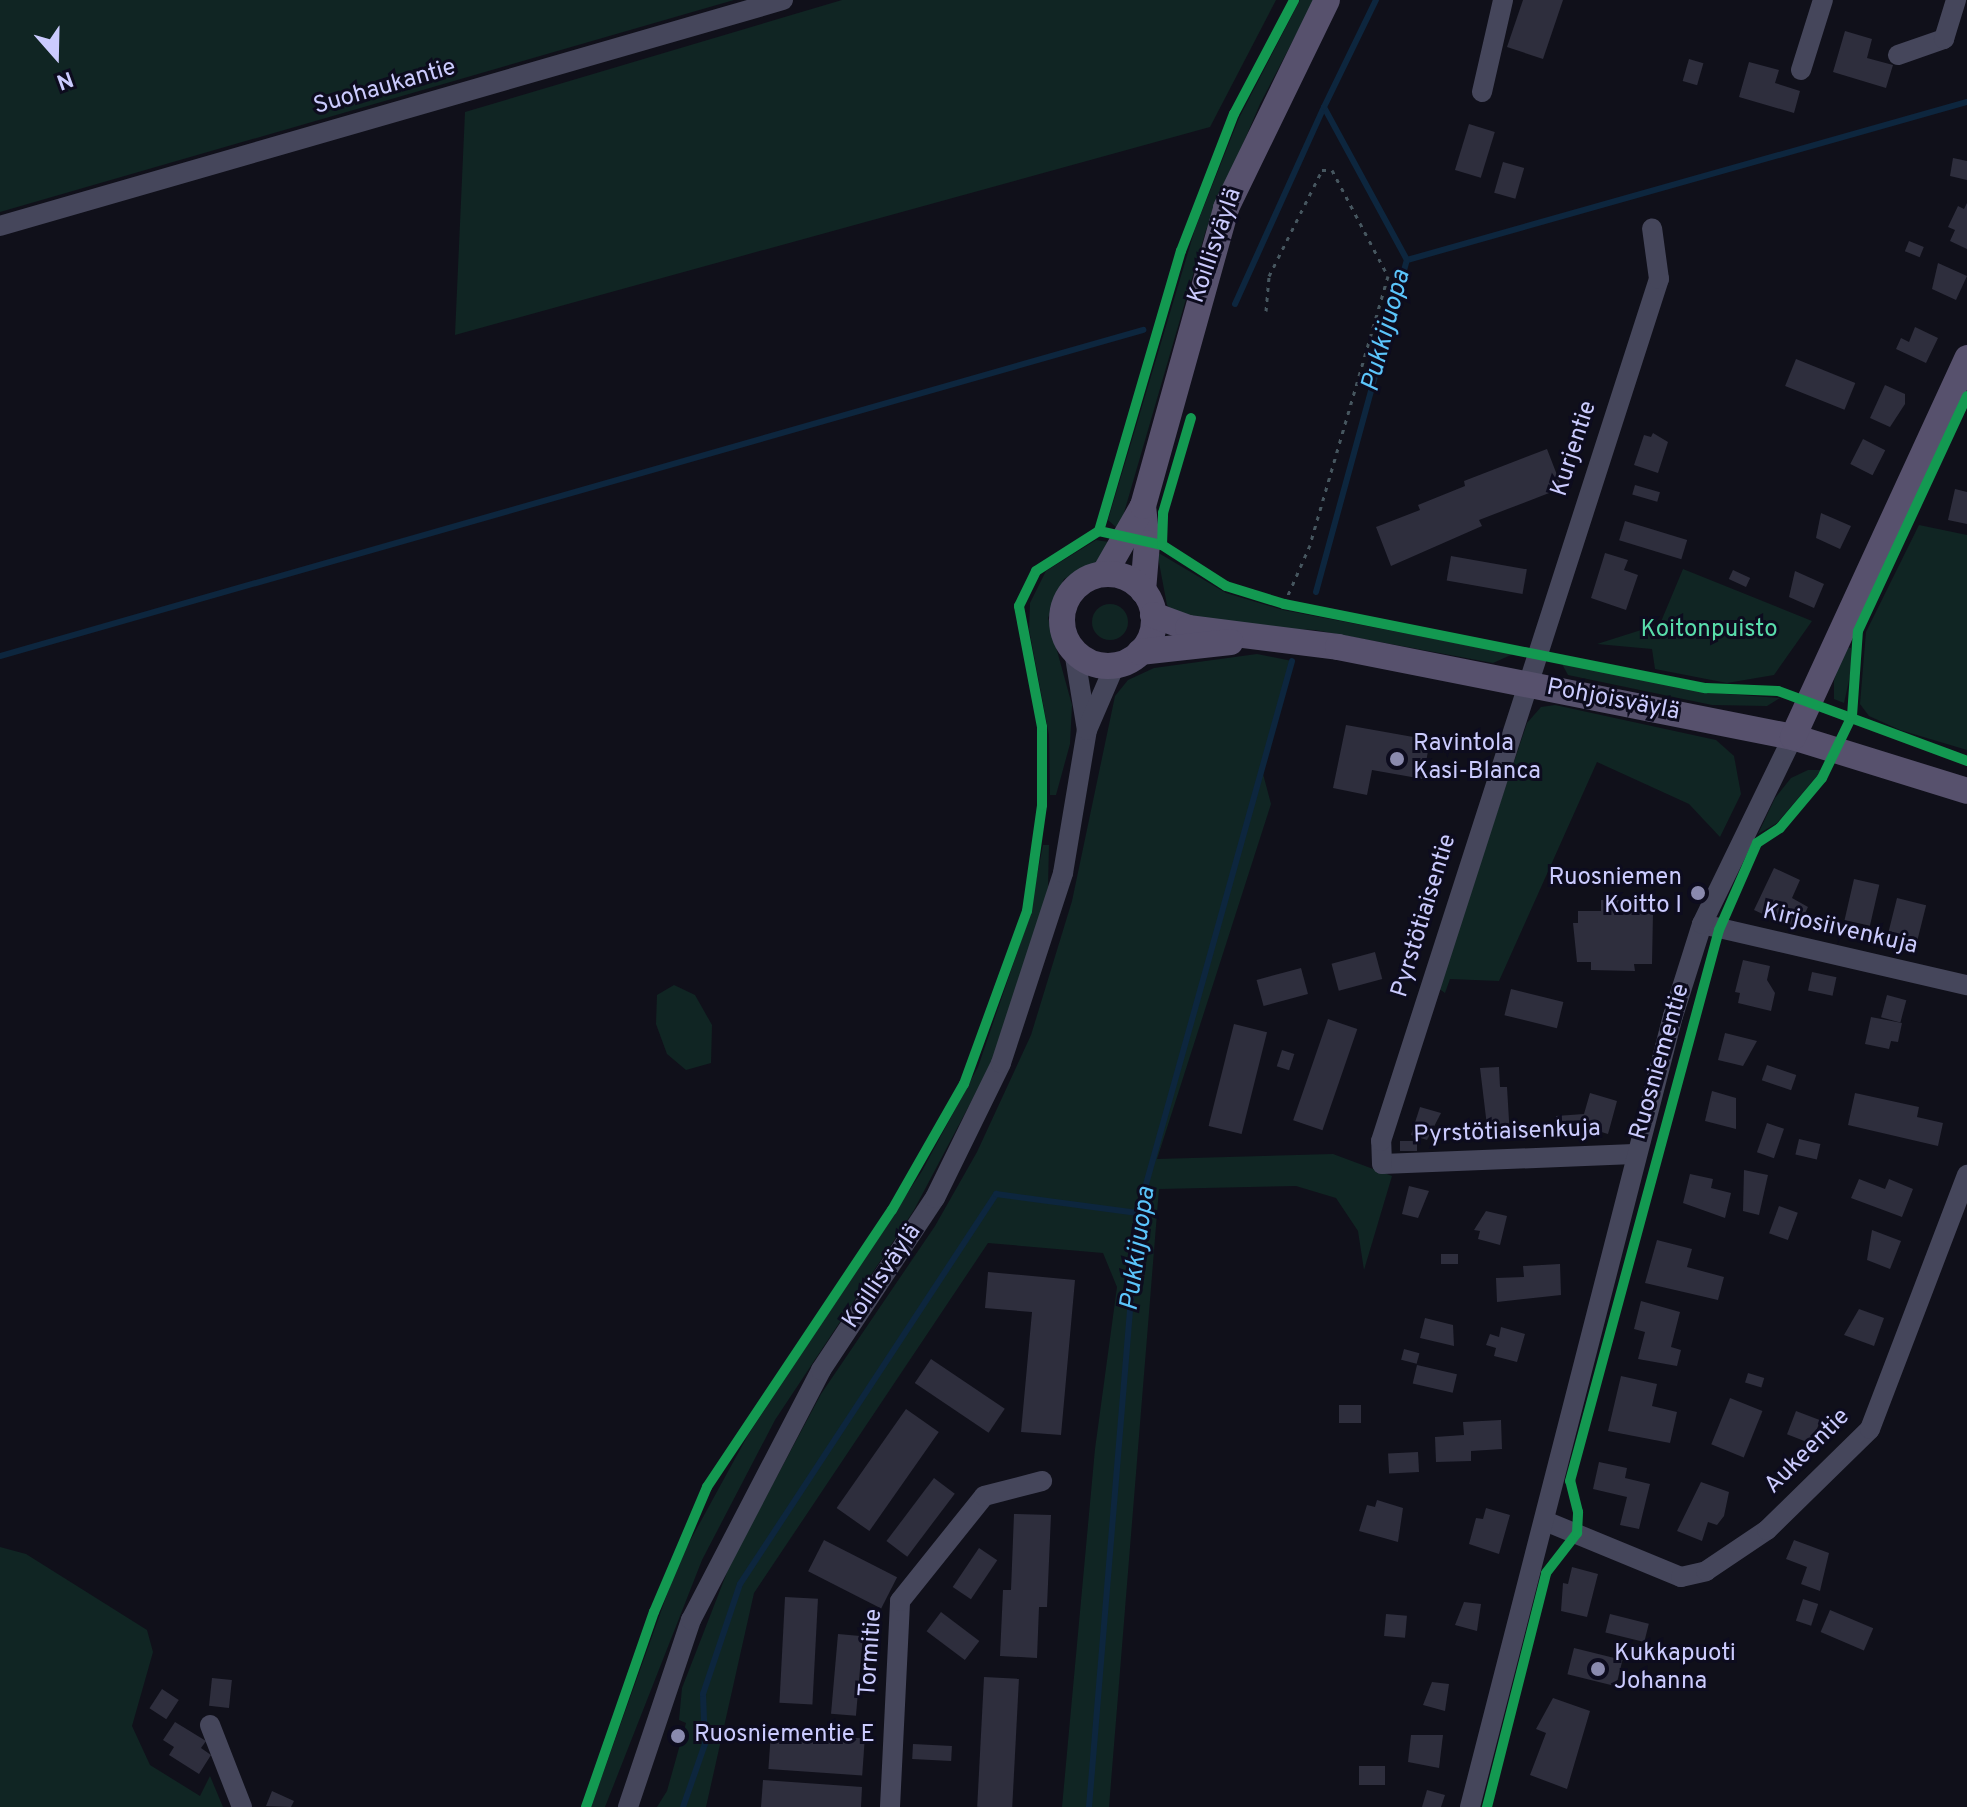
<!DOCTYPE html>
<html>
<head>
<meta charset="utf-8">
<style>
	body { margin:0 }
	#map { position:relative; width:1967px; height:1807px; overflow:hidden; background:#10101a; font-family:Overpass,sans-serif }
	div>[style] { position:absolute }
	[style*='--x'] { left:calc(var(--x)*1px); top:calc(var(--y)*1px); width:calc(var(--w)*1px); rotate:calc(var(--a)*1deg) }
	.green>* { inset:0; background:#102523 }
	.round { border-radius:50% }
	.stream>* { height:6px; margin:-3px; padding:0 3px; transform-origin:3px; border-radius:3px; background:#0d263e }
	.building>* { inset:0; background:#2e2e3d; transform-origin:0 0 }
	.path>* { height:3px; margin-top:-1.5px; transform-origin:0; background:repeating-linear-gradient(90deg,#46565f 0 4px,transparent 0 10px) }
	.minor>* { height:20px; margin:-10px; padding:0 10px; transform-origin:10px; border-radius:10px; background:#45465b }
	.major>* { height:26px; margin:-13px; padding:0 13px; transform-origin:13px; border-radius:13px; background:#57516d }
	.major>.ring { margin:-13px; padding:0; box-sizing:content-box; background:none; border:26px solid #57516d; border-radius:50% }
	.cycleway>* { height:10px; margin:-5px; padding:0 5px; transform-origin:5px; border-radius:5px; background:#139951 }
	.dots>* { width:22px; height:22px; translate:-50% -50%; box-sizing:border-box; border:4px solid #0d0c1e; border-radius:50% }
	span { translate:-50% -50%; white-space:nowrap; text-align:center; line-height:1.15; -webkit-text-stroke:6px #0d0c1e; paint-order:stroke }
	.street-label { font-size:24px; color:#cbcbfe }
	.park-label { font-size:24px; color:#59dcab }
	.poi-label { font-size:24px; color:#cbcbfe }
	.left { translate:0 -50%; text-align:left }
	.right { translate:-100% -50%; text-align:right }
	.water-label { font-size:26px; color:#5bc5fc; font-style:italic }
	.north { position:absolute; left:16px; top:16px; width:80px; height:80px; -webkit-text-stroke:6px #0d0c1e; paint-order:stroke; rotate:160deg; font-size:22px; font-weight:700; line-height:32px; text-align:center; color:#cbcbfe }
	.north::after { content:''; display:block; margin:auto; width:28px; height:36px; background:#cbcbfe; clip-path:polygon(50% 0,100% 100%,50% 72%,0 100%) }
</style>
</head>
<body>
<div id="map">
	<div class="green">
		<i style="clip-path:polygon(0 0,734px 0,0 212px)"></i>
		<i style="clip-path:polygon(842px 0,1276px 0,1210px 127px,455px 335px,465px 112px)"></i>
		<i style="clip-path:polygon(1300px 0,1314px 0,1260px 104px,1206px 230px,1119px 530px,1108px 520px,1195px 229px,1239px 118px)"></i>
		<i style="clip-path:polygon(1919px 525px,1967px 535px,1967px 750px,1900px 730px,1869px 716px,1860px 704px,1866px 632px)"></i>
		<i style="clip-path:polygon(1096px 540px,1115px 543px,1103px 559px,1064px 579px,1048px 618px,1072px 705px,1070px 744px,1056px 795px,1050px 795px,1049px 735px,1029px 629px,1030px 603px,1046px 571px)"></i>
		<i style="clip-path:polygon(1157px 552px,1226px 593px,1283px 610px,1513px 654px,1493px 663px,1315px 630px,1199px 624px,1180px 618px,1167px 605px)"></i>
		<i style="clip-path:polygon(1683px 569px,1812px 621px,1774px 675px,1727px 683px,1655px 669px,1652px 649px,1597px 644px,1660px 624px)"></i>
		<i class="round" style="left:1092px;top:604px;width:36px;height:36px"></i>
		<i style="clip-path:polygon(1844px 647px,1851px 648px,1852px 667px,1844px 703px,1834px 699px,1834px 681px)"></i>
		<i style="clip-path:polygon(1257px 654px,1292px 661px,1262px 770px,1271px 804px,1157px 1159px,1333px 1154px,1392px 1176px,1364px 1270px,1358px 1231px,1336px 1198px,1296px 1186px,1159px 1189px,1109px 1807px,1062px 1807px,1095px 1449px,1117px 1287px,1103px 1253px,988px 1243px,754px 1593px,706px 1807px,657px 1807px,667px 1791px,686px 1723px,679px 1720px,682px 1688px,731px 1562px,821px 1394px,935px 1226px,977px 1152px,1031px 1035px,1072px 901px,1115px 696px,1128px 680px,1154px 668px)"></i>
		<i style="clip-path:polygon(1562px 664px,1712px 693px,1780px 698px,1767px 706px,1712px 705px,1568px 675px)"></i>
		<i style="clip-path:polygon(1555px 705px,1716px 740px,1734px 756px,1741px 794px,1720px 837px,1689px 804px,1597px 762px,1499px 981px,1450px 979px,1445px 993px,1438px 988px,1527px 723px,1541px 707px)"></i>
		<i style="clip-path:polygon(1808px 770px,1822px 770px,1777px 823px,1758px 834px,1775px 798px,1791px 778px)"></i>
		<i style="clip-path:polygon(1043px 845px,1049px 845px,1048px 887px,1038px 931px,991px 1064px,914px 1210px,775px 1420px,702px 1560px,605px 1807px,591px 1807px,679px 1561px,748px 1435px,922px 1171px,978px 1067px,1028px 921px)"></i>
		<i style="clip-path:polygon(674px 985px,695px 995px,712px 1025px,711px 1063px,686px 1070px,667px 1054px,656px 1024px,657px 995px)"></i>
		<i style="clip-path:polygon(0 1547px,26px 1554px,147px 1630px,153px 1652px,132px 1726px,150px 1765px,200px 1796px,210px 1776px,223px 1807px,0 1807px)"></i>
	</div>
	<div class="stream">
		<i style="--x:1407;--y:260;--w:582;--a:-15.76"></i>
		<i style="--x:1235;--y:304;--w:216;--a:-65.7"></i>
		<i style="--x:1316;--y:592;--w:344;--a:-74.7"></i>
		<i style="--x:1407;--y:260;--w:174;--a:-118.5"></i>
		<i style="--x:1324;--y:107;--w:119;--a:-64.1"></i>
		<i style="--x:0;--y:656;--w:1189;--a:-15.92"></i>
		<i style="--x:683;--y:1807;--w:67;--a:-70.8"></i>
		<i style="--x:705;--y:1744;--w:50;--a:-92.3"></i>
		<i style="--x:703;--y:1694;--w:116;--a:-71.4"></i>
		<i style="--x:740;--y:1584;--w:467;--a:-56.7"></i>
		<i style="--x:996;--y:1194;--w:143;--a:7.6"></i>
		<i style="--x:1089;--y:1807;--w:596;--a:-85.28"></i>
		<i style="--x:1138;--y:1213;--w:573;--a:-74.41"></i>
	</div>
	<div class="building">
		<i style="clip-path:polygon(1523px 0,1563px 0,1543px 59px,1507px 47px)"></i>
		<i style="clip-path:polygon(1845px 31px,1872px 39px,1867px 58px,1893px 65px,1886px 88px,1833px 72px)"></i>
		<i style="left:1689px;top:59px;width:15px;height:23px;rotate:16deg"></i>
		<i style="clip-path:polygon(1749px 62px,1779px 70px,1775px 83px,1800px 91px,1794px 113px,1739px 97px)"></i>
		<i style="left:1469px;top:124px;width:27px;height:48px;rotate:17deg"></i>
		<i style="clip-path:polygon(1953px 158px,1967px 161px,1967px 180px,1950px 176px)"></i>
		<i style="left:1503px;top:162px;width:22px;height:32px;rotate:16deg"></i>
		<i style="clip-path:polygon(1967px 203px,1967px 249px,1950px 241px,1955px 230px,1948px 227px,1958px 206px,1964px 209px)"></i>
		<i style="left:1909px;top:241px;width:16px;height:11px;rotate:22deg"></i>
		<i style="clip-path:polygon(1938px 263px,1967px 276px,1956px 300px,1932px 289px)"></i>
		<i style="clip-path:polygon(1915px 327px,1938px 338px,1926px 363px,1896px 349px,1901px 338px,1909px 342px)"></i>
		<i style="left:1796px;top:359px;width:64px;height:29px;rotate:22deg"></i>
		<i style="clip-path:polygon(1885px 385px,1905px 394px,1905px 404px,1890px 427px,1870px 418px)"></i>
		<i style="clip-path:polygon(1653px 433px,1668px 442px,1658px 473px,1634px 465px,1644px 435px,1651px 437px)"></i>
		<i style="left:1863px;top:439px;width:25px;height:28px;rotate:27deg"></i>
		<i style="clip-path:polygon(1547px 449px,1562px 488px,1479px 520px,1482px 526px,1391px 566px,1376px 527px,1420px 510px,1418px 505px,1465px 486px,1464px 481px)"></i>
		<i style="left:1635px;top:485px;width:26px;height:10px;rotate:16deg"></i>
		<i style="clip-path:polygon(1955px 489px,1967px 492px,1967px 524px,1948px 520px)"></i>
		<i style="clip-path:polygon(1821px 513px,1851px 526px,1840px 549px,1816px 538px)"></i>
		<i style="left:1625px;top:521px;width:65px;height:20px;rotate:17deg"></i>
		<i style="clip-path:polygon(1605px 553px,1628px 560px,1624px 570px,1638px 575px,1626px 610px,1591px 598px)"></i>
		<i style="left:1451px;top:556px;width:77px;height:25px;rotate:10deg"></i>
		<i style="left:1733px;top:570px;width:19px;height:10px;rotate:25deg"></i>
		<i style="clip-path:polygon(1795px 571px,1824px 584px,1814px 608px,1789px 597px)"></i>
		<i style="clip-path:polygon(1346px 725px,1430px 740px,1423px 779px,1372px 770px,1367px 795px,1333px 788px)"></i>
		<i style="clip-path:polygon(1774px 868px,1800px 880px,1792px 898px,1808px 907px,1797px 930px,1754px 910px)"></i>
		<i style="left:1854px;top:879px;width:26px;height:42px;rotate:13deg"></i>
		<i style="left:1897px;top:898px;width:30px;height:47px;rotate:14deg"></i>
		<i style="clip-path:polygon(1601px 900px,1628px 900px,1628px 912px,1653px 913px,1652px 964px,1634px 964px,1635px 971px,1591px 970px,1591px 962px,1577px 962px,1573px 923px,1578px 923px,1578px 911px,1601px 911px)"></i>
		<i style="left:1375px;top:952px;width:28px;height:45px;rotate:75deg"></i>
		<i style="clip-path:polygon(1743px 960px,1770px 966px,1767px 980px,1775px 993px,1771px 1011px,1738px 1003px,1740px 993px,1735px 992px)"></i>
		<i style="left:1301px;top:968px;width:27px;height:46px;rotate:75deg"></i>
		<i style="left:1812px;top:972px;width:25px;height:19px;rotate:12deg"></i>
		<i style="left:1511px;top:989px;width:54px;height:27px;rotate:14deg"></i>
		<i style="left:1887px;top:995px;width:20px;height:23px;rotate:15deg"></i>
		<i style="clip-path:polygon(1871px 1017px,1902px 1023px,1898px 1042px,1891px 1041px,1889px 1049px,1865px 1044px)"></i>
		<i style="left:1328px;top:1019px;width:31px;height:107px;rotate:19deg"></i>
		<i style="left:1234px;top:1024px;width:34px;height:105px;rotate:14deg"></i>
		<i style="clip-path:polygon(1725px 1033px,1757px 1041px,1743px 1066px,1718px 1060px)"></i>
		<i style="left:1282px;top:1050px;width:13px;height:17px;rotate:18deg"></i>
		<i style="left:1767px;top:1065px;width:31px;height:16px;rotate:19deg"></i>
		<i style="clip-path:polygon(1499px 1067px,1500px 1087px,1507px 1087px,1510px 1137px,1488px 1139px,1483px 1136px,1482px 1127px,1487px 1126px,1480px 1068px)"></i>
		<i style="clip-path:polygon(1712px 1091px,1736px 1098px,1736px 1129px,1705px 1121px)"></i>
		<i style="clip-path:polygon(1590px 1093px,1617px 1101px,1608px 1134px,1585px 1127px,1583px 1134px,1558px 1136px,1556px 1116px,1584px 1114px)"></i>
		<i style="clip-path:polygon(1855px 1093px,1919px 1107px,1917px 1117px,1943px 1123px,1938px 1146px,1848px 1125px)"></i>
		<i style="clip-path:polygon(1420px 1107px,1441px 1113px,1427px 1140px,1411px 1135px)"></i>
		<i style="left:1767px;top:1123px;width:18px;height:31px;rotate:19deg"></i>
		<i style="left:1799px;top:1139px;width:22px;height:16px;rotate:13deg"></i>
		<i style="left:1400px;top:1141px;width:17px;height:10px"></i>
		<i style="clip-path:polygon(1744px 1170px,1768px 1175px,1759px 1215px,1743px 1211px)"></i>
		<i style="clip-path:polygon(1690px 1174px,1713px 1179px,1711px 1188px,1731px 1193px,1725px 1218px,1683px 1203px)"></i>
		<i style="clip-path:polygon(1859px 1179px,1885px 1189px,1889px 1179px,1913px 1189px,1902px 1217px,1851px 1198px)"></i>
		<i style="clip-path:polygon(1409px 1186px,1429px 1191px,1418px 1218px,1402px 1214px)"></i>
		<i style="left:1779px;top:1206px;width:20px;height:29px;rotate:20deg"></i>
		<i style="clip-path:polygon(1486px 1211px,1507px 1216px,1500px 1245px,1478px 1239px,1480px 1231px,1474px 1230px)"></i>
		<i style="clip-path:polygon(1872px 1230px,1901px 1241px,1890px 1269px,1867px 1260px)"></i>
		<i style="clip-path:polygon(1657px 1240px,1692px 1249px,1687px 1267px,1724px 1277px,1718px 1300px,1645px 1283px)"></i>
		<i style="left:1441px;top:1254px;width:17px;height:10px"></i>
		<i style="clip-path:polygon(1560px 1264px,1561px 1295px,1497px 1302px,1496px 1278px,1524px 1277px,1523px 1266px)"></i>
		<i style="clip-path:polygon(988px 1272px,1075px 1280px,1061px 1435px,1021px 1432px,1032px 1312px,985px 1308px)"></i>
		<i style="clip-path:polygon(1641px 1301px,1680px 1312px,1671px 1347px,1681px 1350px,1677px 1366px,1638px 1359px,1645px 1332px,1634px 1329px)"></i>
		<i style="clip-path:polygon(1859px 1309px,1884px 1318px,1874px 1346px,1844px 1335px)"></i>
		<i style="clip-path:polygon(1425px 1318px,1453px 1325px,1454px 1346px,1420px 1338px)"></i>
		<i style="clip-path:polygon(1501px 1327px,1525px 1334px,1517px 1362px,1494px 1356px,1496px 1348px,1486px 1345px,1490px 1334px,1499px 1337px)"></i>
		<i style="left:1404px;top:1349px;width:16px;height:11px;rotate:15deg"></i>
		<i style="left:931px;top:1359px;width:89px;height:29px;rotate:34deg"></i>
		<i style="left:1417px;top:1365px;width:41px;height:19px;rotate:13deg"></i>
		<i style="left:1748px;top:1373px;width:17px;height:10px;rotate:17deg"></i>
		<i style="clip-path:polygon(1621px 1376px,1657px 1384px,1652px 1406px,1677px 1412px,1670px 1443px,1608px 1431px)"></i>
		<i style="left:1730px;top:1398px;width:35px;height:50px;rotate:22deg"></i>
		<i style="left:1339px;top:1405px;width:22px;height:18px"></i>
		<i style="left:906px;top:1409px;width:40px;height:121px;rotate:35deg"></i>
		<i style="left:1796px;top:1411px;width:26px;height:25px;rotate:21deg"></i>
		<i style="clip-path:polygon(1501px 1420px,1502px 1449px,1471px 1451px,1471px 1461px,1436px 1462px,1435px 1437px,1464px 1435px,1463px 1422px)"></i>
		<i style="left:1418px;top:1452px;width:20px;height:30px;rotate:87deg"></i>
		<i style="clip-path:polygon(1599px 1462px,1627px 1468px,1625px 1478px,1650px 1484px,1639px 1529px,1620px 1525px,1627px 1497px,1593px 1489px)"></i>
		<i style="left:934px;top:1478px;width:26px;height:79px;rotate:37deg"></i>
		<i style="clip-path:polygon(1701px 1482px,1729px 1492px,1724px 1516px,1717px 1525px,1708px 1522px,1702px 1541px,1677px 1531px)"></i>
		<i style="clip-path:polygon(1377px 1500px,1403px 1508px,1398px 1542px,1359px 1531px,1367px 1505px,1375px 1507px)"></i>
		<i style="clip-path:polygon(1486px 1508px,1510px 1515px,1499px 1554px,1469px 1544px,1476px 1518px,1483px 1519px)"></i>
		<i style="clip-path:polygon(1014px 1514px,1051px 1515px,1047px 1607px,1039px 1607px,1037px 1658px,1000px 1656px,1003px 1590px,1011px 1590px)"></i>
		<i style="left:824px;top:1540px;width:82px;height:35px;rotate:27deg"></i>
		<i style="clip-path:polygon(1794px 1540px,1829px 1553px,1820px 1591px,1801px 1584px,1807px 1567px,1786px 1559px)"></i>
		<i style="left:979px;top:1548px;width:22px;height:47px;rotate:34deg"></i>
		<i style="clip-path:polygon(1572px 1567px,1598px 1574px,1587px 1617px,1561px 1611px,1563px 1583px,1568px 1584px)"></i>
		<i style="left:785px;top:1597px;width:33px;height:106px;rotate:3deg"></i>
		<i style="left:1803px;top:1599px;width:16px;height:23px;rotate:18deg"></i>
		<i style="clip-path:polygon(1464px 1602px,1481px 1604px,1477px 1631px,1455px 1625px)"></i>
		<i style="left:1830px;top:1610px;width:47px;height:24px;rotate:23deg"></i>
		<i style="left:941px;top:1612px;width:48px;height:24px;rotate:37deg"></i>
		<i style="left:1386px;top:1614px;width:21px;height:22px;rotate:5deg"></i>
		<i style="left:1610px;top:1614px;width:40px;height:19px;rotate:14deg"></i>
		<i style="left:838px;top:1634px;width:25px;height:80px;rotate:5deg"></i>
		<i style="left:1574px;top:1648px;width:50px;height:27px;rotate:14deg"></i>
		<i style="left:984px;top:1677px;width:35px;height:130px;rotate:3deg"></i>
		<i style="left:212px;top:1678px;width:20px;height:28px;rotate:6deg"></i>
		<i style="clip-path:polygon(1432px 1682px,1449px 1684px,1445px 1711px,1423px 1705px)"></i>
		<i style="left:162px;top:1689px;width:20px;height:23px;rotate:33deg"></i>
		<i style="clip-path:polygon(1553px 1698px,1590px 1711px,1567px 1789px,1530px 1775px,1546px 1733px,1536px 1729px)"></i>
		<i style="clip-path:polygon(175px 1722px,206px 1741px,201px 1748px,211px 1755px,199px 1774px,169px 1755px,174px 1747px,163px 1740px)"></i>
		<i style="left:771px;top:1732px;width:94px;height:37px;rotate:4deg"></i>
		<i style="clip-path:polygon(1411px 1735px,1443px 1735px,1439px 1768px,1408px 1762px)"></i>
		<i style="left:913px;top:1744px;width:39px;height:15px;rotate:3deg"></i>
		<i style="left:1359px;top:1766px;width:26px;height:19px"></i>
		<i style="clip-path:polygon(763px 1780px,862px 1787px,861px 1807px,761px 1807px)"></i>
		<i style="clip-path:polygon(1427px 1790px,1445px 1795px,1441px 1807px,1422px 1807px)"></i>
		<i style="clip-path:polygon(272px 1791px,294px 1801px,291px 1807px,266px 1806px)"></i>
	</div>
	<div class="path">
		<i style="--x:1266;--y:311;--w:35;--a:-85"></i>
		<i style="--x:1269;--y:276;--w:119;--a:-63.4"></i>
		<i style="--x:1322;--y:170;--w:10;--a:0"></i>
		<i style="--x:1332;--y:170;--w:120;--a:62.2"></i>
		<i style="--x:1388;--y:276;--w:280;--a:106.2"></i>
		<i style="--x:1310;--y:545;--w:64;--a:113.8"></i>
	</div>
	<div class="minor">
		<i style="--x:1898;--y:55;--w:49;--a:-19.2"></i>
		<i style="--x:1944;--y:39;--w:41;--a:-72.9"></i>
		<i style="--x:1801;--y:70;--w:73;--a:-72.6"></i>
		<i style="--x:1482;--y:92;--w:94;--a:-77.1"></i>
		<i style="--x:0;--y:226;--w:815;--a:-16.1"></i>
		<i style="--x:1074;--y:651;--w:80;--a:80.7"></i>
		<i style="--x:1702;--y:924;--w:272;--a:13"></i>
		<i style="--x:1634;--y:1154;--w:252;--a:177.7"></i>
		<i style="--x:1382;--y:1164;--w:23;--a:-92"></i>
		<i style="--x:1381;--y:1141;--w:906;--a:-72.13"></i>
		<i style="--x:1659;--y:279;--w:51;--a:-97.8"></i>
		<i style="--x:1545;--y:1521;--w:147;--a:22.4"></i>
		<i style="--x:1681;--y:1577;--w:26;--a:-13"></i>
		<i style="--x:1706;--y:1571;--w:73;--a:-33.9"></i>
		<i style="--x:1767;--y:1530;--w:144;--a:-44.4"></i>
		<i style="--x:1870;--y:1429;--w:272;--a:-69.1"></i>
		<i style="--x:210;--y:1725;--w:88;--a:68.7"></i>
		<i style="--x:628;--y:1807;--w:197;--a:-71.4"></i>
		<i style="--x:691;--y:1620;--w:282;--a:-62.5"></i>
		<i style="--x:821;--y:1370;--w:206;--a:-56.5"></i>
		<i style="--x:935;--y:1198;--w:150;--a:-63.9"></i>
		<i style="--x:1001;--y:1063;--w:200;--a:-71.9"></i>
		<i style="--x:1063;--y:873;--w:145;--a:-80.5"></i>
		<i style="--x:1087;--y:730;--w:71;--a:-66.7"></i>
		<i style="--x:890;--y:1807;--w:206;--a:-87.2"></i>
		<i style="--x:900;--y:1601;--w:134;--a:-51.3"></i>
		<i style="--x:984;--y:1496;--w:60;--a:-14.5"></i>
		<i style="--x:1470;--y:1807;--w:817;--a:-75.61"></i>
		<i style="--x:1673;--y:1016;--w:96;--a:-72.5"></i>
		<i style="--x:1702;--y:924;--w:208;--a:-64.1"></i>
	</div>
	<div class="major">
		<i style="--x:1143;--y:506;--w:37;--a:84"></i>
		<i style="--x:1147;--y:543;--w:48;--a:94.8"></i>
		<i style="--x:1104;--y:574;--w:78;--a:-60.2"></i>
		<i style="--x:1143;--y:506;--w:309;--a:-74.4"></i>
		<i style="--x:1226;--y:208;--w:231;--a:-64.1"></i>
		<i class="ring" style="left:1062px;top:574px;width:66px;height:66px"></i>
		<i style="--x:1153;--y:615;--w:37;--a:20"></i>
		<i style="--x:1188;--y:628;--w:151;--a:7.2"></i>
		<i style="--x:1338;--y:647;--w:464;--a:11.2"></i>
		<i style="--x:1793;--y:737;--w:182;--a:17.2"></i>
		<i style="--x:1140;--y:652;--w:91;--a:-6.3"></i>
		<i style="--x:1793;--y:737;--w:417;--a:-65.3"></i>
	</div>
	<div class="cycleway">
		<i style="--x:1099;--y:531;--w:65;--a:12.5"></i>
		<i style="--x:1162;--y:545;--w:76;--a:32.6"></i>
		<i style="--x:1226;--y:586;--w:61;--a:17.2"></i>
		<i style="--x:1284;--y:604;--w:430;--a:11.3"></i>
		<i style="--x:1706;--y:688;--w:72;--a:2.4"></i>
		<i style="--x:1778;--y:691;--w:202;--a:20.3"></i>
		<i style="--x:1162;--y:545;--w:32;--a:-88"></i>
		<i style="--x:1163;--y:513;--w:99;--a:-73.6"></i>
		<i style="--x:586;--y:1807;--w:207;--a:-70.8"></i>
		<i style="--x:654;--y:1612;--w:136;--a:-67"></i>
		<i style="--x:707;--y:1487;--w:333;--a:-56.3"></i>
		<i style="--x:892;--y:1210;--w:145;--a:-60.3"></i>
		<i style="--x:964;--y:1084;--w:184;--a:-70"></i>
		<i style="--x:1027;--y:911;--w:107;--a:-81.9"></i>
		<i style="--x:1042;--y:805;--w:78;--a:-90"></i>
		<i style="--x:1042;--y:727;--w:123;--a:-100.8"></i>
		<i style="--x:1019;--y:606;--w:39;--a:-64"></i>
		<i style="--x:1036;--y:571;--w:75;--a:-32.4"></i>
		<i style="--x:1099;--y:531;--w:292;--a:-73.7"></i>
		<i style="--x:1181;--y:251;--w:147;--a:-68.9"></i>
		<i style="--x:1234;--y:114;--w:129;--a:-62.2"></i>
		<i style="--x:1487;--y:1807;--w:241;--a:-75.8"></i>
		<i style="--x:1546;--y:1573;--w:51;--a:-52.2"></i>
		<i style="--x:1577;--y:1533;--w:21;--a:-87"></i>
		<i style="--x:1578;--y:1512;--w:32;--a:-104"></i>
		<i style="--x:1570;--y:1481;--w:571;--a:-74.87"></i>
		<i style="--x:1719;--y:930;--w:95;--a:-66.4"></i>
		<i style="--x:1757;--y:843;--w:27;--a:-33"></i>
		<i style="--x:1780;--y:828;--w:65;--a:-50"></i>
		<i style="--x:1822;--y:778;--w:69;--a:-64.2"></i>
		<i style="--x:1852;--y:716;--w:85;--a:-86"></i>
		<i style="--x:1858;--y:631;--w:259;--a:-65.1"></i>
	</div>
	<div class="dots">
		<i style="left:1397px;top:759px;background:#8a8aae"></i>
		<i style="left:1698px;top:893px;background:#8a8aae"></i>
		<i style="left:1598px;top:1669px;background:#8a8aae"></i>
		<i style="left:678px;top:1736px;background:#8a8aae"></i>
	</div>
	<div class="street-label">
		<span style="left:385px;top:88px;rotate:-16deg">Suohaukantie</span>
		<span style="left:1216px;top:246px;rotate:-71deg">Koillisväylä</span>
		<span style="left:1575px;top:449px;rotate:-72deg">Kurjentie</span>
		<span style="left:1613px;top:701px;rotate:11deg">Pohjoisväylä</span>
		<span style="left:1425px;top:916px;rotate:-73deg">Pyrstötiaisentie</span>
		<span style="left:1840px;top:930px;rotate:13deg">Kirjosiivenkuja</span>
		<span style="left:1661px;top:1062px;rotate:-74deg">Ruosniementie</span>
		<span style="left:1507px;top:1133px;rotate:-2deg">Pyrstötiaisenkuja</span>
		<span style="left:883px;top:1277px;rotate:-56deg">Koillisväylä</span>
		<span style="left:1808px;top:1452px;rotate:-45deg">Aukeentie</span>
		<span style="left:872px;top:1653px;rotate:-86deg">Tormitie</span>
	</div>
	<div class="park-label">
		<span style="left:1709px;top:631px">Koitonpuisto</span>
	</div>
	<div class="poi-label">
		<span class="left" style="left:1413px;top:759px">Ravintola<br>Kasi-Blanca</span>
		<span class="right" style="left:1682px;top:893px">Ruosniemen<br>Koitto I</span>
		<span class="left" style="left:1614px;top:1669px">Kukkapuoti<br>Johanna</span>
		<span class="left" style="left:694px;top:1736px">Ruosniementie E</span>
	</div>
	<div class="water-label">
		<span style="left:1387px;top:331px;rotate:-75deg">Pukkijuopa</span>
		<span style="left:1139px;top:1249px;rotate:-82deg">Pukkijuopa</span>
	</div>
	<div class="north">N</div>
</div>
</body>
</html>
